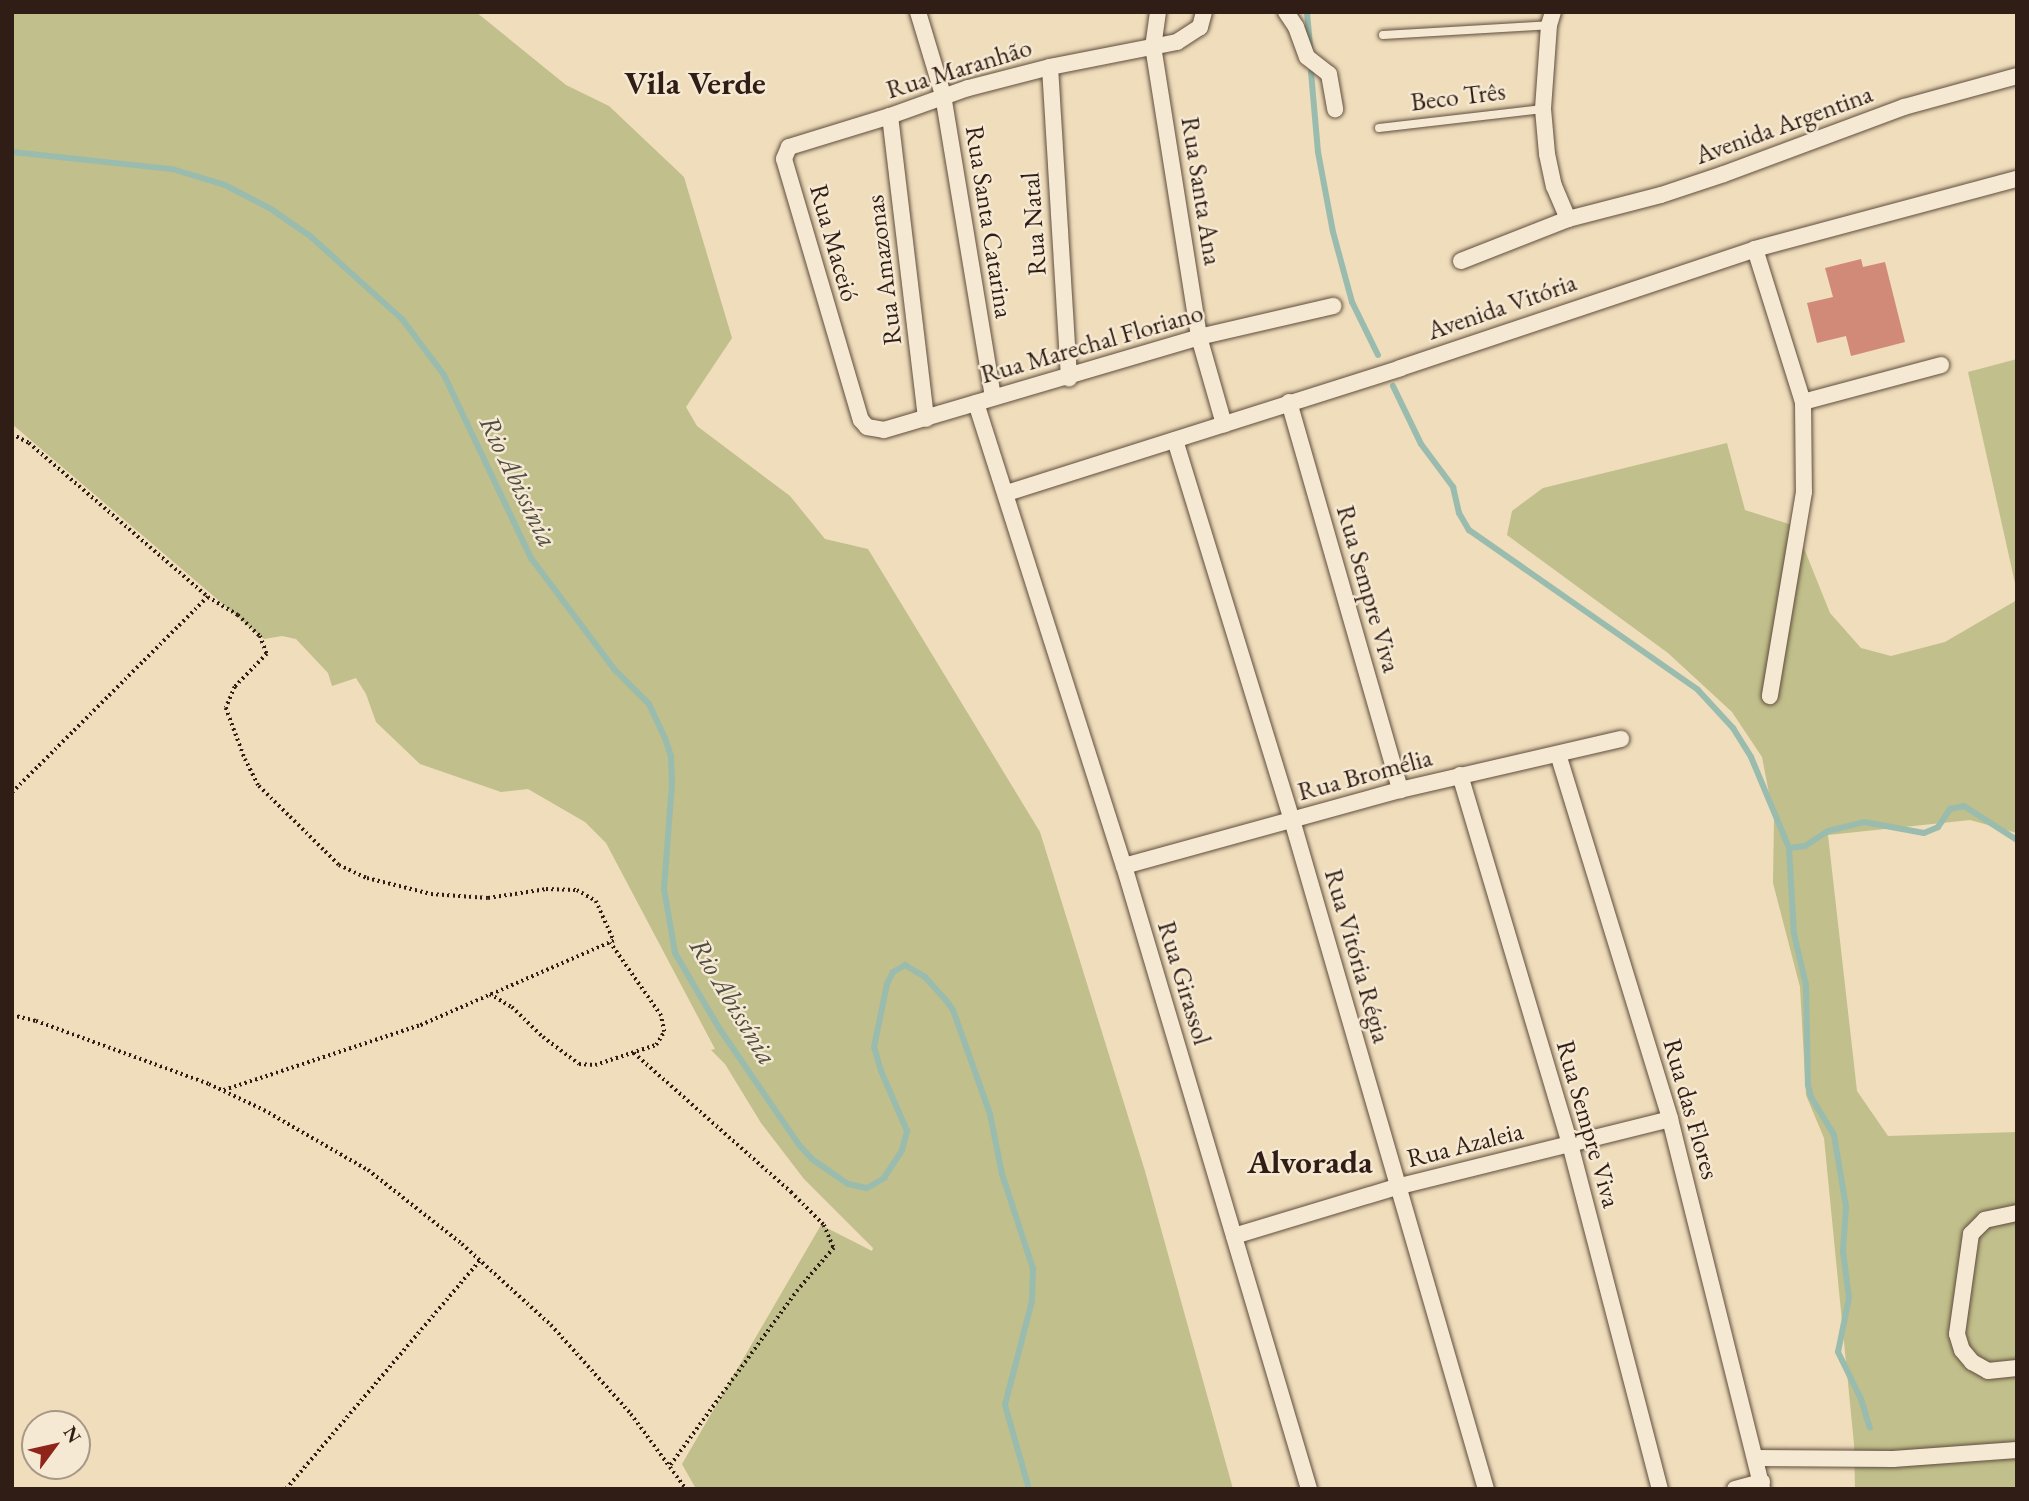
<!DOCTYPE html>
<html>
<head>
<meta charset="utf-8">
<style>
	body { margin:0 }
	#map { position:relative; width:2029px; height:1501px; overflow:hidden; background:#efddbb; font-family:"EB Garamond",serif }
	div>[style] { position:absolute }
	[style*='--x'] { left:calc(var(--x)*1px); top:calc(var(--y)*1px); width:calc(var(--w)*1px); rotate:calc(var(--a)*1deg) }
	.green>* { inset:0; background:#c1bf8b }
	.stream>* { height:6px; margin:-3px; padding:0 3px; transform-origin:3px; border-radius:3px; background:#9abcae }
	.building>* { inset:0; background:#d18978 }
	.path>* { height:3.5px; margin-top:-1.75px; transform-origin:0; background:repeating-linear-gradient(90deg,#301d15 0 2px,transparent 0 5.5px) }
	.roads { filter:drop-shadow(0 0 2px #604d3e) drop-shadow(0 0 2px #604d3e) }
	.lane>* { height:8px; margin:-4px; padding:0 4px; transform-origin:4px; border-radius:4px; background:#f5e9d3 }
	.street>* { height:16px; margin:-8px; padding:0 8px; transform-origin:8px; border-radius:8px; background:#f5e9d3 }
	span { translate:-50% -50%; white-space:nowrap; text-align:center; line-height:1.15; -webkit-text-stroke:5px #f5e9d3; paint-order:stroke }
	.street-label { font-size:26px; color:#301d15 }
	.water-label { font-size:28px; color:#504d43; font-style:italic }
	.district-label { font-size:33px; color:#301d15; font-weight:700 }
	.frame { position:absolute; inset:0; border:14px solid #301d15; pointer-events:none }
	.north { position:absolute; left:21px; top:1410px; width:70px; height:70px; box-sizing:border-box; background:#f5e9d3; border:2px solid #a69787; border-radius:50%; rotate:57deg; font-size:19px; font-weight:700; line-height:28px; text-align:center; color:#301d15 }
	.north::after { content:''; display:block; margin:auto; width:24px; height:32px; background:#8f2418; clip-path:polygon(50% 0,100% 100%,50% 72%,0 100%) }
</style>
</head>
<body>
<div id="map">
	<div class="green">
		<i style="clip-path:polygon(12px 12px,476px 12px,566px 85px,609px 106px,684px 177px,732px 338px,686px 407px,697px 426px,790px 496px,825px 539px,868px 549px,1040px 832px,1145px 1171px,1233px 1489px,696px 1489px,682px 1464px,821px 1225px,872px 1251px,873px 1248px,804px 1179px,761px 1123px,725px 1064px,711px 1050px,715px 1049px,606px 843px,585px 822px,528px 789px,501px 792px,420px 764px,376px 722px,366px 694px,356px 678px,332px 686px,328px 673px,296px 639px,282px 636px,264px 639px,12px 424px)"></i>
		<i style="clip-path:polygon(2017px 359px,2017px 592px,1968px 372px)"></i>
		<i style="clip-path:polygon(1727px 443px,1745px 510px,1795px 526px,1830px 613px,1861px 648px,1891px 656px,1945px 642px,2017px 600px,2017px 833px,1970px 820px,1828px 835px,1857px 1091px,1888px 1136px,2017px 1132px,2017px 1489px,1855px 1489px,1854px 1444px,1824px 1138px,1806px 1095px,1800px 987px,1773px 883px,1774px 819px,1762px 757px,1732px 712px,1668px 653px,1507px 535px,1512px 511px,1543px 488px)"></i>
	</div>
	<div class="stream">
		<i style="--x:1307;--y:12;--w:37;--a:85"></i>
		<i style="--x:1311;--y:72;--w:80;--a:85"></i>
		<i style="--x:1318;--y:152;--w:81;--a:79.4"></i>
		<i style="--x:1333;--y:232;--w:73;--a:74.8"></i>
		<i style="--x:1352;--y:302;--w:59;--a:63.9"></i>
		<i style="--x:12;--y:152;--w:161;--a:6.1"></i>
		<i style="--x:172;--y:169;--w:55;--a:16.8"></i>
		<i style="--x:225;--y:185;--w:52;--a:27.6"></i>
		<i style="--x:271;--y:209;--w:47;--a:34.7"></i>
		<i style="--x:310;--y:236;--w:124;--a:42.1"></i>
		<i style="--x:402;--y:319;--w:70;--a:53.1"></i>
		<i style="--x:444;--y:375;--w:203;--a:64.6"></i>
		<i style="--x:531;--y:558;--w:139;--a:53.2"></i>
		<i style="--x:614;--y:669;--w:49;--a:45"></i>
		<i style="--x:649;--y:704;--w:38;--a:65"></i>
		<i style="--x:665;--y:738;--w:20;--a:72"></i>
		<i style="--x:671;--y:757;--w:27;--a:88"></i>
		<i style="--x:672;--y:784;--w:105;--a:94.4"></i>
		<i style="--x:664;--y:889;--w:65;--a:80.2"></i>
		<i style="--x:675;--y:953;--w:87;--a:59.6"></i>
		<i style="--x:719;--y:1028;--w:142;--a:55.6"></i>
		<i style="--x:799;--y:1145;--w:19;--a:47"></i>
		<i style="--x:812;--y:1159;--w:44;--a:34.8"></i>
		<i style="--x:848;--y:1184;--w:19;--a:12"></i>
		<i style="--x:867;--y:1188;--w:20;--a:-30"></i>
		<i style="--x:884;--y:1178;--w:33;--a:-57"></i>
		<i style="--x:902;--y:1150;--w:20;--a:-75"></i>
		<i style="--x:907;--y:1131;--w:65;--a:-113.4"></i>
		<i style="--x:881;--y:1071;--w:25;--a:-106"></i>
		<i style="--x:874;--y:1047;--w:64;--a:-78.3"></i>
		<i style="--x:887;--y:984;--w:13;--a:-63"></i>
		<i style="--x:893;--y:972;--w:14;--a:-30"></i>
		<i style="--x:905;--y:965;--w:23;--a:31"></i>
		<i style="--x:925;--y:977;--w:30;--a:48"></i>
		<i style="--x:945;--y:999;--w:14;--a:54"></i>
		<i style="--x:953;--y:1010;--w:110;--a:70.4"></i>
		<i style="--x:990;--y:1114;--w:61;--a:78.7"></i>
		<i style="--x:1002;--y:1174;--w:100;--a:71.9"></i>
		<i style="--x:1033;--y:1269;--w:32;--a:92"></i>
		<i style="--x:1032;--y:1301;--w:107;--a:104.6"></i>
		<i style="--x:1005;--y:1405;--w:87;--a:74.1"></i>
		<i style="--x:1393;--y:386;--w:64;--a:64.2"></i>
		<i style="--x:1421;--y:444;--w:54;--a:53.3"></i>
		<i style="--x:1453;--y:487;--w:27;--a:77"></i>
		<i style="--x:1459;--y:513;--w:20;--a:60"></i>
		<i style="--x:1469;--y:530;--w:279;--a:34.9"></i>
		<i style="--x:1698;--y:690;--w:52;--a:47.4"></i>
		<i style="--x:1733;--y:728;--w:34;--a:58"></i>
		<i style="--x:1751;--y:757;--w:99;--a:67.3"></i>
		<i style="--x:1789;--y:848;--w:86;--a:86.7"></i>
		<i style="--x:1794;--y:934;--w:52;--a:76.8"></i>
		<i style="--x:1806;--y:985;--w:100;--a:88.9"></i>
		<i style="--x:1808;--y:1085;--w:12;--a:76"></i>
		<i style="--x:1811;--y:1097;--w:44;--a:58.8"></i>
		<i style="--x:1834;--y:1135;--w:73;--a:80.5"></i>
		<i style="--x:1846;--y:1207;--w:44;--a:93.9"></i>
		<i style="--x:1843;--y:1251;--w:47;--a:82.7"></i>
		<i style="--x:1849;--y:1298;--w:55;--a:101.5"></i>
		<i style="--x:1838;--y:1352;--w:52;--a:63.9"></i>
		<i style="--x:1861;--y:1399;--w:30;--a:73"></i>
		<i style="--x:1789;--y:848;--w:16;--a:-7"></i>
		<i style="--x:1805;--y:846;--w:27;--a:-33"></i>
		<i style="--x:1828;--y:831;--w:37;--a:-14"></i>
		<i style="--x:1864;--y:822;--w:61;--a:10.4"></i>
		<i style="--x:1924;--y:833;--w:15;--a:-23"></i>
		<i style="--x:1938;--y:827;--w:22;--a:-56"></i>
		<i style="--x:1950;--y:809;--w:14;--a:-12"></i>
		<i style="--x:1964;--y:806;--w:63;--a:32.7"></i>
	</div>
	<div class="building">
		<i style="clip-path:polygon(1861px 259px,1863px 267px,1885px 262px,1905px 342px,1851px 356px,1846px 336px,1817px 343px,1807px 303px,1833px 297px,1825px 268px)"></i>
	</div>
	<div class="path">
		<i style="--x:12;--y:434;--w:19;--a:28"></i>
		<i style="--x:29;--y:443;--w:236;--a:40.7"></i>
		<i style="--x:208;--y:597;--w:277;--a:135"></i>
		<i style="--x:208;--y:597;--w:35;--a:31"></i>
		<i style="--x:238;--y:615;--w:30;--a:44"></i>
		<i style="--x:260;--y:636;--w:19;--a:69"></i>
		<i style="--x:267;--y:654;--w:46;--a:134.1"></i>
		<i style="--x:235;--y:687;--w:23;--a:113"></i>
		<i style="--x:226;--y:708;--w:54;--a:69.6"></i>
		<i style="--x:245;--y:759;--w:30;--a:63"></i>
		<i style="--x:259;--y:786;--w:112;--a:44.6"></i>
		<i style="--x:339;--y:865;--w:31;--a:25"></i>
		<i style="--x:367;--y:878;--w:66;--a:14"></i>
		<i style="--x:431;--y:894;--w:57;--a:4"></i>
		<i style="--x:488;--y:898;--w:59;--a:-8.8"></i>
		<i style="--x:546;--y:889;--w:31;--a:2"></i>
		<i style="--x:577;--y:890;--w:22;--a:30"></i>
		<i style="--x:596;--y:901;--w:44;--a:65.8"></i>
		<i style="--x:614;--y:941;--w:213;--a:156.4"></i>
		<i style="--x:419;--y:1026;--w:206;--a:161.7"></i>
		<i style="--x:490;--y:994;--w:26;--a:31"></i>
		<i style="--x:512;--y:1007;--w:43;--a:44.1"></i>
		<i style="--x:543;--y:1037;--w:45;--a:36.9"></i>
		<i style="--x:579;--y:1064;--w:16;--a:4"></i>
		<i style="--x:595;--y:1065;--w:64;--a:-18.2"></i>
		<i style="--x:656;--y:1045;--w:15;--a:-58"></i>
		<i style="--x:664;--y:1032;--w:16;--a:-101"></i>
		<i style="--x:661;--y:1016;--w:89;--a:-124.9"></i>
		<i style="--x:12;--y:1015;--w:25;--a:14"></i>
		<i style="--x:36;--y:1021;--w:184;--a:20"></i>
		<i style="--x:209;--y:1084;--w:61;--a:25.3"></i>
		<i style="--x:264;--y:1110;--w:120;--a:30"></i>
		<i style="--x:368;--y:1170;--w:120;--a:38.2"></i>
		<i style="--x:462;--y:1244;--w:120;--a:42.3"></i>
		<i style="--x:551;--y:1325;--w:120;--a:48"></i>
		<i style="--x:631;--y:1414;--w:93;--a:53.7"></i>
		<i style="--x:634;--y:1053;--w:210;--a:41.5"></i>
		<i style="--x:791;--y:1192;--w:47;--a:45"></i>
		<i style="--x:824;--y:1225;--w:25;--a:67"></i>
		<i style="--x:834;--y:1248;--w:55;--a:130.6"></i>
		<i style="--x:798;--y:1290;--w:218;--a:126"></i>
		<i style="--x:286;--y:1489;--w:300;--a:-49.7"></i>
	</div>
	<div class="roads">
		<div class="lane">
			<i style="--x:1383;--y:35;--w:166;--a:-3.4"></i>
			<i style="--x:1379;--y:128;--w:165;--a:-6.6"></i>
		</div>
		<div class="street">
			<i style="--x:918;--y:12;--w:87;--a:73.2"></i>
			<i style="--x:943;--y:95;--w:306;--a:80.6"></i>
			<i style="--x:1158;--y:12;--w:34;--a:98"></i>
			<i style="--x:1153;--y:46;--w:295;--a:81"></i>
			<i style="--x:1199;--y:337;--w:91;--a:74"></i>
			<i style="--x:1204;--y:12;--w:16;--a:105"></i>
			<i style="--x:1200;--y:27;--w:27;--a:147"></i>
			<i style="--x:1177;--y:42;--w:129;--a:168.9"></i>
			<i style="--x:1050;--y:67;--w:85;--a:165.6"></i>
			<i style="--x:968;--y:88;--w:83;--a:160.3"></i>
			<i style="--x:890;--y:116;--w:106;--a:162.9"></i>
			<i style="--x:789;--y:147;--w:13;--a:113"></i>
			<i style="--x:784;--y:159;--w:272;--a:73.6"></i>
			<i style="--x:861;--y:420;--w:9;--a:49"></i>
			<i style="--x:867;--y:427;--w:17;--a:10"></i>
			<i style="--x:884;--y:430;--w:328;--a:-16.4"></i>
			<i style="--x:1199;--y:337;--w:138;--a:-13"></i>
			<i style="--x:1286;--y:12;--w:18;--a:56"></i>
			<i style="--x:1296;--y:27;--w:32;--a:70"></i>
			<i style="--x:1307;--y:57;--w:28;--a:38"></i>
			<i style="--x:1329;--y:74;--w:36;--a:80"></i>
			<i style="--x:1553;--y:12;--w:14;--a:107"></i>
			<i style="--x:1549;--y:25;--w:84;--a:94.1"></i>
			<i style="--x:1543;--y:109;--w:45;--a:84.9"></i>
			<i style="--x:1547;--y:154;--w:33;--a:78"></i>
			<i style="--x:1554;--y:186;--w:36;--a:67"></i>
			<i style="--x:1050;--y:67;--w:312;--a:86.5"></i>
			<i style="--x:890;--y:116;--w:305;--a:83.2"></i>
			<i style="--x:1755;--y:249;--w:160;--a:72.6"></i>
			<i style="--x:1803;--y:402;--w:90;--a:89.4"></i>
			<i style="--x:1804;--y:492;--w:207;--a:99.5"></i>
			<i style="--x:1461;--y:261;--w:115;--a:-21.4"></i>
			<i style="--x:1568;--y:219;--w:96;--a:-14.5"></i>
			<i style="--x:1661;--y:195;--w:66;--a:-18.4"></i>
			<i style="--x:1724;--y:174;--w:192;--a:-20.4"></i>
			<i style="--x:1904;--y:107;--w:117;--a:-15.3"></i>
			<i style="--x:1289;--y:402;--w:404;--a:74"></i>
			<i style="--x:1803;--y:402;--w:143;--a:-15"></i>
			<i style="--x:976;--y:403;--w:486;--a:72.3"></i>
			<i style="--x:1124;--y:866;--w:650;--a:73.46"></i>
			<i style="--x:1175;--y:440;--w:398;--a:72.9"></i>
			<i style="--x:1292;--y:820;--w:697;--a:73.83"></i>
			<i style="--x:1007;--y:493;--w:412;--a:-17.6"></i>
			<i style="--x:1400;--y:368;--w:374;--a:-18.5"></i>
			<i style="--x:1755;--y:249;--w:271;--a:-15"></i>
			<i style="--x:1558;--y:754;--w:382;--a:72.9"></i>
			<i style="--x:1670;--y:1119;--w:381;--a:76"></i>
			<i style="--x:1460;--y:775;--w:385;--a:73.4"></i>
			<i style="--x:1570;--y:1144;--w:357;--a:75.4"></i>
			<i style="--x:1124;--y:866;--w:286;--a:-15.4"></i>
			<i style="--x:1400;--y:790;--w:227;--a:-13"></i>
			<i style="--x:2017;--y:1213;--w:33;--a:168"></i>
			<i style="--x:1985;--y:1220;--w:20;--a:135"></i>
			<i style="--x:1971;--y:1234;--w:101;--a:98"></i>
			<i style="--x:1957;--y:1334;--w:17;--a:73"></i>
			<i style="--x:1962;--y:1350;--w:16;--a:50"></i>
			<i style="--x:1972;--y:1362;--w:18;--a:29"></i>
			<i style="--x:1988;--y:1371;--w:29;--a:-6"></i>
			<i style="--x:1234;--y:1236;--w:173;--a:-16.8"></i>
			<i style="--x:1400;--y:1186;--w:278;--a:-13.9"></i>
			<i style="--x:1756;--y:1458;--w:137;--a:0.4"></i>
			<i style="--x:1893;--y:1459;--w:124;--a:-4.2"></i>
			<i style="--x:1735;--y:1489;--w:28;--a:-15"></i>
		</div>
	</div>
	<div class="street-label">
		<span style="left:959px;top:69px;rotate:-17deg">Rua Maranhão</span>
		<span style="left:1458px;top:97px;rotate:-7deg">Beco Três</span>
		<span style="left:1784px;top:125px;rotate:-20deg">Avenida Argentina</span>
		<span style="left:1201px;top:191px;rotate:81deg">Rua Santa Ana</span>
		<span style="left:989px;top:222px;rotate:81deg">Rua Santa Catarina</span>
		<span style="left:1034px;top:224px;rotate:-94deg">Rua Natal</span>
		<span style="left:834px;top:243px;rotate:74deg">Rua Maceió</span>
		<span style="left:884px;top:270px;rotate:-97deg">Rua Amazonas</span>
		<span style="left:1502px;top:307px;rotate:-19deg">Avenida Vitória</span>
		<span style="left:1092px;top:344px;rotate:-16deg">Rua Marechal Floriano</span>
		<span style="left:1368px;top:589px;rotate:74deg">Rua Sempre Viva</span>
		<span style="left:1365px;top:775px;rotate:-15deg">Rua Bromélia</span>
		<span style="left:1357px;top:956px;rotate:74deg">Rua Vitória Régia</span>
		<span style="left:1184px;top:983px;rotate:73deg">Rua Girassol</span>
		<span style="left:1691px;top:1109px;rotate:74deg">Rua das Flores</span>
		<span style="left:1588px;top:1124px;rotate:74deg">Rua Sempre Viva</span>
		<span style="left:1465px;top:1145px;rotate:-14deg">Rua Azaleia</span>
	</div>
	<div class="water-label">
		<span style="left:519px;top:481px;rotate:64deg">Rio Abissínia</span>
		<span style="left:734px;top:1001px;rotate:59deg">Rio Abissínia</span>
	</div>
	<div class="district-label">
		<span style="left:695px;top:83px">Vila Verde</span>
		<span style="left:1310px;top:1162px">Alvorada</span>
	</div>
	<div class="frame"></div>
	<div class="north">N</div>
</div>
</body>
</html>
